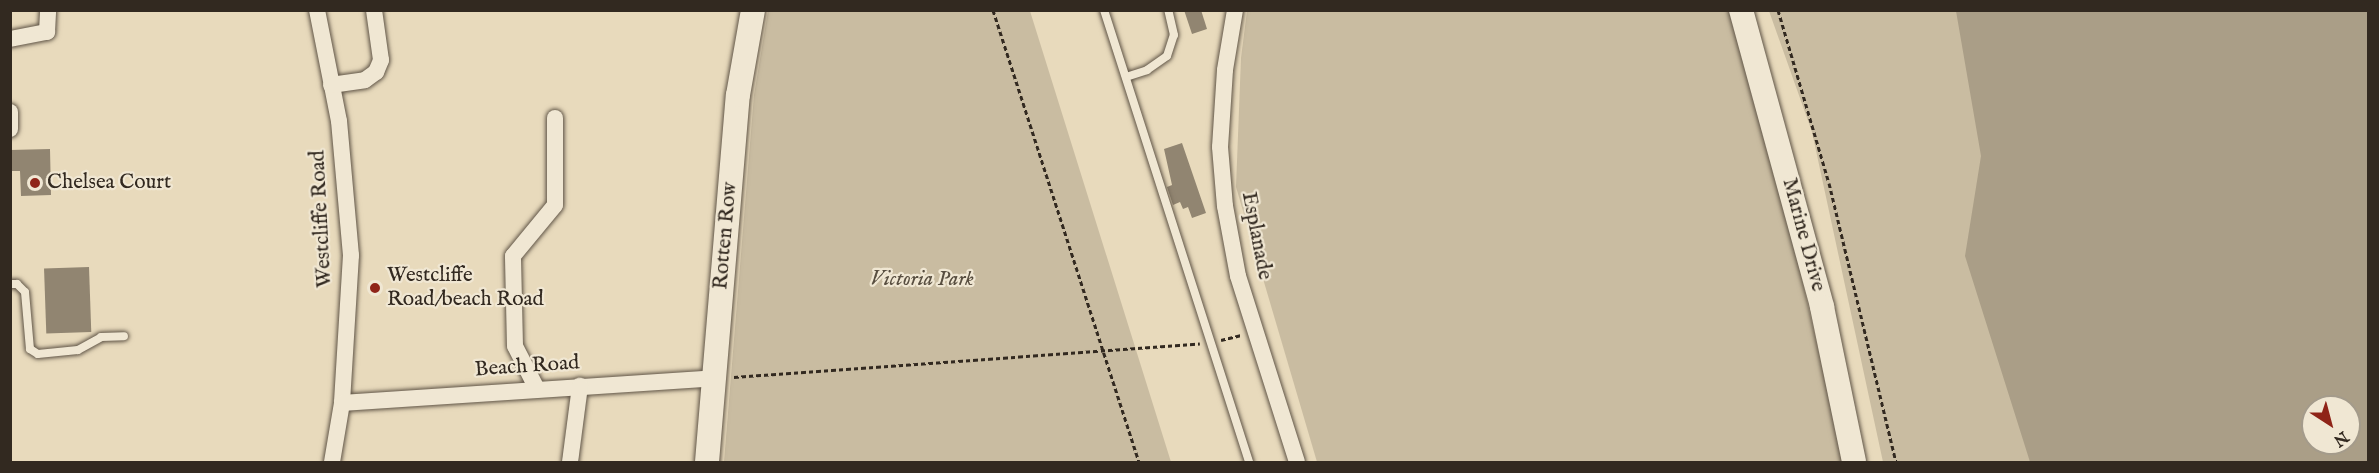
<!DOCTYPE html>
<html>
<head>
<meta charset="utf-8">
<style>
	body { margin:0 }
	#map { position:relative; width:2379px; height:473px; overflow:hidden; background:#e8dabc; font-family:"IM FELL English",serif }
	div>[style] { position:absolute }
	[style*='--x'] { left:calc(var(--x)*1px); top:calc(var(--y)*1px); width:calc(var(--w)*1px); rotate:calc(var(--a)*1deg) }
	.green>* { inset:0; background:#c9bca1 }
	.water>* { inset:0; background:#aa9e87 }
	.building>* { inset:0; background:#918571; transform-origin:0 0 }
	.path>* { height:3px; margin-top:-1.5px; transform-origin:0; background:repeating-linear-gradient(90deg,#322920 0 4.5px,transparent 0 7.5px) }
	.roads { filter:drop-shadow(0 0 2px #605547) drop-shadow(0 0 2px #605547) }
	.lane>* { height:8px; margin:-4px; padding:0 4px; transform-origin:4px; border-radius:4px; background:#f0e7d3 }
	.street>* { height:16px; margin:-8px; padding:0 8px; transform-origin:8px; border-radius:8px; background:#f0e7d3 }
	.secondary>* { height:24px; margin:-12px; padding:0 12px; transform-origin:12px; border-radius:12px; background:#f0e7d3 }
	.dots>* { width:16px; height:16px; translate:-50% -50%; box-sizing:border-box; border:3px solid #f0e7d3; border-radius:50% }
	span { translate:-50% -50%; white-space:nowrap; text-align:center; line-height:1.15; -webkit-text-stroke:4.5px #f0e7d3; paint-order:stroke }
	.poi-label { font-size:21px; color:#322920 }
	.left { translate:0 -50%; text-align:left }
	.street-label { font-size:21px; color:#322920 }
	.park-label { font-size:21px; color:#584e40; font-style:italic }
	.frame { position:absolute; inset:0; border:12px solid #322920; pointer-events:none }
	.north { position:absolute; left:2301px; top:395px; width:60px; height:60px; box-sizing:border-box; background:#f0e7d3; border:2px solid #a49b8b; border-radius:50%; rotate:144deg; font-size:16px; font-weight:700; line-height:24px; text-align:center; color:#322920 }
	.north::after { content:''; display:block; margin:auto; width:21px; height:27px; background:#8f2418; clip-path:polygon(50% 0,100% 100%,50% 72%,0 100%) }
</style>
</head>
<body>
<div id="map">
	<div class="green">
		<i style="clip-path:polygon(768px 11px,1030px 11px,1171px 462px,724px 462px,754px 95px)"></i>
		<i style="clip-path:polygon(1247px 11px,1729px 11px,1780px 184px,1844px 462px,1317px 462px,1236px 187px,1241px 58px)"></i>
		<i style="clip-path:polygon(evenodd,1769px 11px,2368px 11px,2368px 462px,1883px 462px,1812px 132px,1769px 11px,2313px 407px,2349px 407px,2349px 443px,2313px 443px,2313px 407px)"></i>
	</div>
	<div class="water">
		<i style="clip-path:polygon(evenodd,1956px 11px,2368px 11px,2368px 462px,2030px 462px,1965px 256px,1981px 156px,1956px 11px,2313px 407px,2349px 407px,2349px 443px,2313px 443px,2313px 407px)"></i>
	</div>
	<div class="building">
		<i style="clip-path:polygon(1184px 10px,1201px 10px,1207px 29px,1192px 34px)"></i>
		<i style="clip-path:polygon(1182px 143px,1206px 213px,1192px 218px,1188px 207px,1183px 209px,1180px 202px,1173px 205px,1167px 187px,1172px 185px,1164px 149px)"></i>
		<i style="clip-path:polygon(50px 149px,51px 195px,21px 196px,20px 171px,10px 171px,10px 150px)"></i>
		<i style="left:89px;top:267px;width:65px;height:45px;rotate:88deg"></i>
	</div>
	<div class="path">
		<i style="--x:993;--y:10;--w:475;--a:72.1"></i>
		<i style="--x:1778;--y:10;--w:180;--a:73.6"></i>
		<i style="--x:1829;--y:183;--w:287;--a:76.5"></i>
		<i style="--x:1221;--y:340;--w:21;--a:-14"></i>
		<i style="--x:734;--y:377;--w:467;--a:-4.1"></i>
	</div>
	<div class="roads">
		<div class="lane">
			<i style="--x:1104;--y:10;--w:475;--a:72.2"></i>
			<i style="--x:1126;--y:77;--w:22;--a:-18"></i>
			<i style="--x:1147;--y:70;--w:24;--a:-35"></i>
			<i style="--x:1167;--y:56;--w:22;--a:-72"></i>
			<i style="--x:1174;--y:35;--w:26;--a:-103"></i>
			<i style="--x:10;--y:284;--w:7;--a:0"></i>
			<i style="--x:17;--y:284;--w:11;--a:45"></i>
			<i style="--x:25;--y:292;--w:57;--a:85"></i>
			<i style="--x:30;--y:349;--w:9;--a:32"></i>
			<i style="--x:38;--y:354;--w:40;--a:-5.7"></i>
			<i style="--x:78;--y:350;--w:26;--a:-29"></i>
			<i style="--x:101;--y:337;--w:23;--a:-2"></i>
		</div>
		<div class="street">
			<i style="--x:317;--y:10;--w:113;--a:78.8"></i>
			<i style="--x:339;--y:121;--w:135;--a:84.9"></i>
			<i style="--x:351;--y:255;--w:148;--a:93.5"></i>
			<i style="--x:342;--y:403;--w:60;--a:99.6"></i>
			<i style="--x:1235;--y:10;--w:61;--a:99.5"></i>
			<i style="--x:1225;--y:70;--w:77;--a:93.7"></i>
			<i style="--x:1220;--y:147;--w:59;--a:85.2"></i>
			<i style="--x:1225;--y:206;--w:71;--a:79.5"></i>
			<i style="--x:1238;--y:276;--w:195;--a:72.4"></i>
			<i style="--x:10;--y:39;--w:38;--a:-11"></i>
			<i style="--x:47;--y:32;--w:22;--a:-87"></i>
			<i style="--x:331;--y:85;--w:34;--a:-8"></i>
			<i style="--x:365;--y:80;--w:14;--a:-36"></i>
			<i style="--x:376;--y:72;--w:13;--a:-67"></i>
			<i style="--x:381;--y:60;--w:50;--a:-98"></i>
			<i style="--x:10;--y:112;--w:17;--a:90"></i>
			<i style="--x:537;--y:389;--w:48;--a:-117.1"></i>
			<i style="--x:515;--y:346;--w:90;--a:-91.3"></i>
			<i style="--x:513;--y:256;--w:66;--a:-50.5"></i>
			<i style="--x:555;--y:205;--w:87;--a:-90"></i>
			<i style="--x:342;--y:403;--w:373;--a:-3.8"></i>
			<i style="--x:570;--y:462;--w:77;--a:-82.5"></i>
		</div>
		<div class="secondary">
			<i style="--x:1741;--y:10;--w:308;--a:74.7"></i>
			<i style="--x:1822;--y:307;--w:158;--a:78.3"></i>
			<i style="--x:707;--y:462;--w:368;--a:-85.2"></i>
			<i style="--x:738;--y:95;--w:86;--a:-80"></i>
		</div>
	</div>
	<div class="dots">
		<i style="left:35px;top:183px;background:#8f2418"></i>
		<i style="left:375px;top:288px;background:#8f2418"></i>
	</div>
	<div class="poi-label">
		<span class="left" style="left:47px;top:183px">Chelsea Court</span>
		<span class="left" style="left:387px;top:288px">Westcliffe<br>Road/beach Road</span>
	</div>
	<div class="street-label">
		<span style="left:322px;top:219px;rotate:-93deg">Westcliffe Road</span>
		<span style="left:1803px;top:235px;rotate:75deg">Marine Drive</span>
		<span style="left:726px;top:236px;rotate:-85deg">Rotten Row</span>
		<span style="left:1256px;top:236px;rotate:79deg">Esplanade</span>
		<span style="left:527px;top:367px;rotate:-4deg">Beach Road</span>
	</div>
	<div class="park-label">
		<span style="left:922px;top:280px">Victoria Park</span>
	</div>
	<div class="frame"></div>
	<div class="north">N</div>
</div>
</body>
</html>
